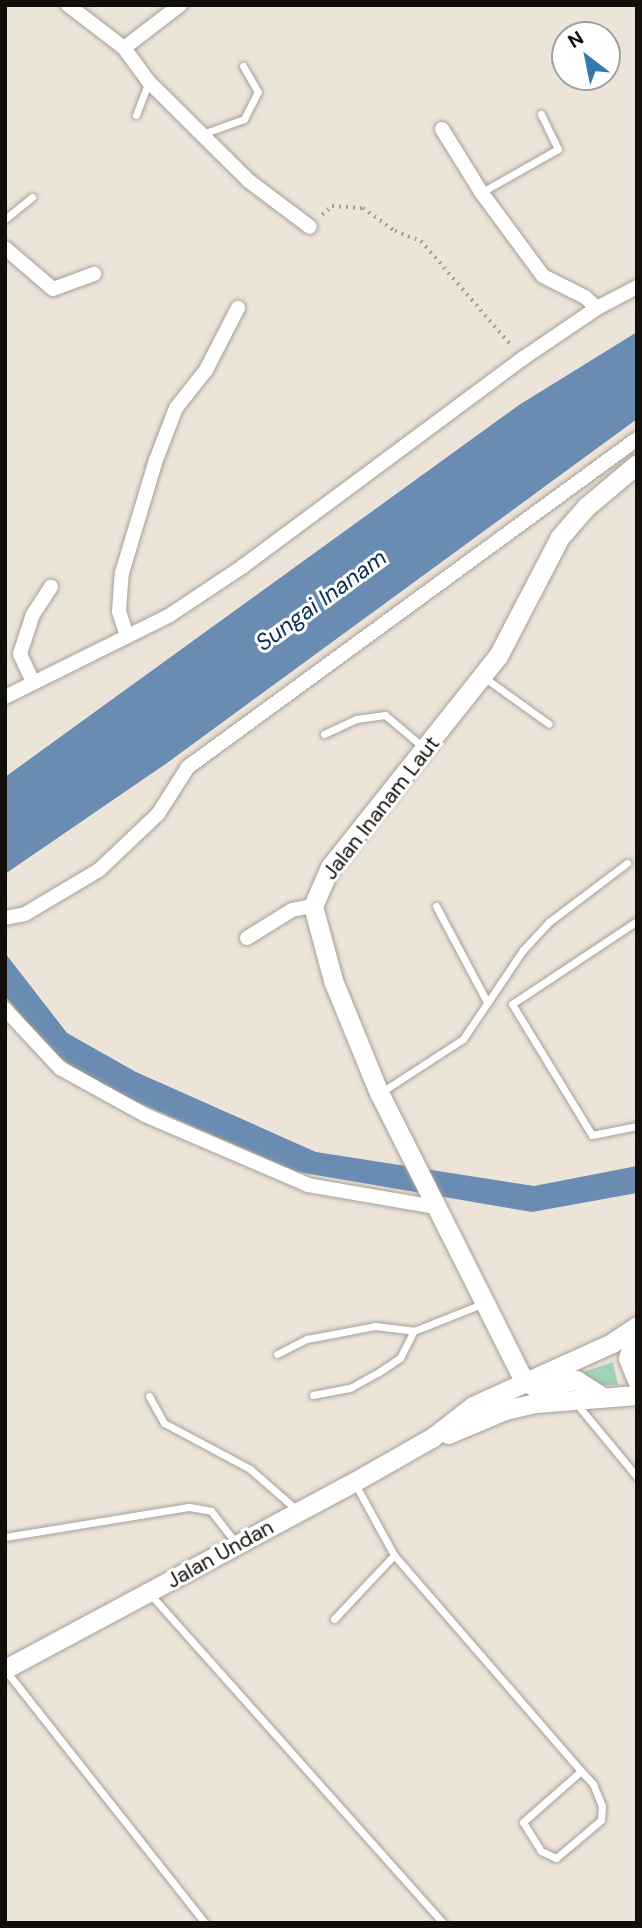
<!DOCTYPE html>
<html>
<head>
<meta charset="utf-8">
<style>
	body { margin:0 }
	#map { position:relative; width:642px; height:1928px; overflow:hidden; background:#ede4d9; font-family:"DM Sans",sans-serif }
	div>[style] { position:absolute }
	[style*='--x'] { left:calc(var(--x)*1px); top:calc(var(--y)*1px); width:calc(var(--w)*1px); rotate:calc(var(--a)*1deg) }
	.green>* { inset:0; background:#a0d3b3 }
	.water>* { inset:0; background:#6a8cb2 }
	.path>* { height:3.5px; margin-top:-1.75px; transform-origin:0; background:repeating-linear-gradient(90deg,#a7a097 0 2px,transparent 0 7px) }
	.roads { filter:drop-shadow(0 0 2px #a79f95) drop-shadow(0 0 2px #a79f95) }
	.service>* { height:7px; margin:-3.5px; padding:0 3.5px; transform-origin:3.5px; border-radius:3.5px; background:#fff }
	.minor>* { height:14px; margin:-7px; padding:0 7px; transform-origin:7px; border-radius:7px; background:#fff }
	.tertiary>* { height:19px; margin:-9.5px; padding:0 9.5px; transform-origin:9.5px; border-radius:9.5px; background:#fff }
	span { translate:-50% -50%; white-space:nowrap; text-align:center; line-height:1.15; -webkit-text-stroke:6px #fff; paint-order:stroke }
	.street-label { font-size:21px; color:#120f0b }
	.water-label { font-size:23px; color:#072e53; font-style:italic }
	.frame { position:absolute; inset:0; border:7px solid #120f0b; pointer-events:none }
	.north { position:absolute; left:551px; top:21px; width:70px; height:70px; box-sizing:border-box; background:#fff; border:2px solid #a09f9d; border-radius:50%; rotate:328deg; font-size:19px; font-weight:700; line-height:28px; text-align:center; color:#120f0b }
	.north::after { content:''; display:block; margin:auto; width:24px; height:32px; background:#357aaf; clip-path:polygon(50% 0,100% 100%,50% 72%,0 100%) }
</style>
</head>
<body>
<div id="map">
	<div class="green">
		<i style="clip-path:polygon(613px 1362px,618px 1385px,541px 1386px)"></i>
	</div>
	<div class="water">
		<i style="clip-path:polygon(637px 332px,637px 419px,167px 763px,5px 874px,5px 777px,519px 405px)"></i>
		<i style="clip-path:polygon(5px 953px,67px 1033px,136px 1072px,316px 1152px,534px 1186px,637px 1166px,637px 1193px,532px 1212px,298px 1172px,123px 1096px,70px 1065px,49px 1049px,5px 996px)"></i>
	</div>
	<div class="path">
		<i style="--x:322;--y:215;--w:13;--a:-42"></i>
		<i style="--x:332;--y:206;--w:31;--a:4"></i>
		<i style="--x:363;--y:208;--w:39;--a:36"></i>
		<i style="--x:395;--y:231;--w:28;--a:21"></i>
		<i style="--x:421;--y:241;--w:139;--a:49.1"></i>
	</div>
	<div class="roads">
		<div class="service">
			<i style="--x:136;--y:115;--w:34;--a:-69"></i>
			<i style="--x:205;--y:133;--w:41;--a:-19.7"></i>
			<i style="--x:244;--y:119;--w:30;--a:-63"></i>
			<i style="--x:258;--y:92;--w:30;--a:-120"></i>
			<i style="--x:482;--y:192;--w:87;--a:-29.5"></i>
			<i style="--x:558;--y:149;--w:39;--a:-116"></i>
			<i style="--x:5;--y:219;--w:35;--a:-39"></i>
			<i style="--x:482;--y:676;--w:82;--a:35.6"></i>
			<i style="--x:324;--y:734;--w:35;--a:-25"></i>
			<i style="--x:356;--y:719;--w:29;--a:-8"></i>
			<i style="--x:385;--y:715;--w:51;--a:40.2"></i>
			<i style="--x:436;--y:906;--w:109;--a:62"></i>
			<i style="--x:637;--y:921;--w:150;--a:146.4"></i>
			<i style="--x:512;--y:1004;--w:153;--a:58.6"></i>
			<i style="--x:592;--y:1135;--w:46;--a:-11.3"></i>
			<i style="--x:380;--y:1093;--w:99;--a:-33"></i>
			<i style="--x:463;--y:1039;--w:107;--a:-56"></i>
			<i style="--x:523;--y:950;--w:38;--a:-47"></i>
			<i style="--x:549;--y:922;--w:98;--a:-37.1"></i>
			<i style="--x:277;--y:1354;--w:34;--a:-27"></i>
			<i style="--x:307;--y:1339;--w:69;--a:-10.8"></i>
			<i style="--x:375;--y:1326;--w:39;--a:7"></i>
			<i style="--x:414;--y:1331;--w:75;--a:-21.8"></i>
			<i style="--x:313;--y:1395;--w:38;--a:-11"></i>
			<i style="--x:350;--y:1388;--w:33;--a:-29"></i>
			<i style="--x:379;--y:1372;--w:25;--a:-34"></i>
			<i style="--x:400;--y:1358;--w:30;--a:-63"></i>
			<i style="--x:149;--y:1396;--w:31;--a:61"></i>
			<i style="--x:164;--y:1423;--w:98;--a:28.1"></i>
			<i style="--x:250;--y:1469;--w:64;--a:41.2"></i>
			<i style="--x:576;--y:1403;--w:96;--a:50.5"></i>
			<i style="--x:354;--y:1482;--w:83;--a:61.3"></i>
			<i style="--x:394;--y:1555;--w:286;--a:49.1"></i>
			<i style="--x:581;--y:1771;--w:18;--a:47"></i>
			<i style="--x:593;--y:1784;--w:24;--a:68"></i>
			<i style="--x:602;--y:1806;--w:14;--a:94"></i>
			<i style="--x:601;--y:1820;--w:59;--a:139.8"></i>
			<i style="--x:556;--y:1858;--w:17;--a:-155"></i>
			<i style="--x:541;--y:1851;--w:34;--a:-122"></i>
			<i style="--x:523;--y:1822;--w:77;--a:-41.3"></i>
			<i style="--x:5;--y:1537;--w:186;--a:-9.3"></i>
			<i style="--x:189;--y:1507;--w:22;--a:10"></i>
			<i style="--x:211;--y:1511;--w:41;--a:52"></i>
			<i style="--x:150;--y:1594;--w:441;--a:48.3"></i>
			<i style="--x:334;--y:1619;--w:88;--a:-46.8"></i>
			<i style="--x:6;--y:1671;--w:321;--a:51.7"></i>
		</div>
		<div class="minor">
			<i style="--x:68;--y:5;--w:71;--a:37.5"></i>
			<i style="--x:124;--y:48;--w:42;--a:53.7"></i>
			<i style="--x:149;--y:82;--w:141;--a:44.7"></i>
			<i style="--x:249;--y:181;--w:76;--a:37"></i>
			<i style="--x:124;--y:48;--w:71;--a:-37.5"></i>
			<i style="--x:442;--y:129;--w:74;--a:58.2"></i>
			<i style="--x:481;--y:192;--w:104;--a:53.6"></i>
			<i style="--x:543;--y:276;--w:47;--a:26.6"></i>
			<i style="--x:585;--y:297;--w:16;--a:43"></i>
			<i style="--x:5;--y:248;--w:63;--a:40.5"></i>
			<i style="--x:53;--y:289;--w:44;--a:-20.1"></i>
			<i style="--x:127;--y:636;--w:25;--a:-108"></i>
			<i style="--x:119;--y:612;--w:39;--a:-86"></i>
			<i style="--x:122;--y:573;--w:118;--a:-73.3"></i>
			<i style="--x:156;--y:460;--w:56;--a:-69"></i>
			<i style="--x:176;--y:408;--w:48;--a:-51.7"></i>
			<i style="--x:206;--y:370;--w:70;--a:-62.7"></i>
			<i style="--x:33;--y:682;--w:31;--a:-115"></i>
			<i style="--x:20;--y:654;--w:40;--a:-72"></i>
			<i style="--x:32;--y:616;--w:35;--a:-57"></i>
			<i style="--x:5;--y:697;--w:184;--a:-26.4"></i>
			<i style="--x:170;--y:615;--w:87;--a:-33.7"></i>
			<i style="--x:242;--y:567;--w:349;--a:-36.6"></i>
			<i style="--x:522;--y:359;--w:91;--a:-34.2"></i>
			<i style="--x:597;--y:308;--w:45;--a:-27.7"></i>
			<i style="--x:5;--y:918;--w:20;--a:-11"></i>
			<i style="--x:25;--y:914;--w:86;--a:-30.7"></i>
			<i style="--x:99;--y:870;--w:81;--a:-43.5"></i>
			<i style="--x:158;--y:814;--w:56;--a:-57.4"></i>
			<i style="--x:188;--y:767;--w:556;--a:-36.15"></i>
			<i style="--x:247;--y:938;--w:53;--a:-31.9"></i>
			<i style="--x:292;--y:910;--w:21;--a:-11"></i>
			<i style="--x:5;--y:1009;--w:81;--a:47"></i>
			<i style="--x:60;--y:1068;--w:97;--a:28.9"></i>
			<i style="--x:145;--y:1115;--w:177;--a:23.2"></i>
			<i style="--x:308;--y:1185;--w:129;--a:9.8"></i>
		</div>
		<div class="tertiary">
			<i style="--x:637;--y:1329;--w:30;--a:107"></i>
			<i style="--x:628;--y:1358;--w:24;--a:68"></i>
			<i style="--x:601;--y:1396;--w:30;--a:-147"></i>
			<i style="--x:576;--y:1380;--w:42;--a:170.3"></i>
			<i style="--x:535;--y:1387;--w:13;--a:-151"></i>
			<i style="--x:524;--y:1381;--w:322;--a:-116.7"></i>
			<i style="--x:379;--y:1093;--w:122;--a:-112.2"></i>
			<i style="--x:333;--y:980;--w:77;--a:-105.1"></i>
			<i style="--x:313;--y:906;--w:43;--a:-66.4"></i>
			<i style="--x:330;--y:867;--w:270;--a:-51.5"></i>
			<i style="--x:498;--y:656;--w:134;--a:-62.5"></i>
			<i style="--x:560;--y:537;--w:40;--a:-49"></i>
			<i style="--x:586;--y:507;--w:67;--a:-40.1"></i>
			<i style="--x:448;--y:1434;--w:62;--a:-22.8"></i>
			<i style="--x:505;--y:1410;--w:32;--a:-13"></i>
			<i style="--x:536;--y:1403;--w:101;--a:-4.5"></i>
			<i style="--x:5;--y:1669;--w:396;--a:-28.2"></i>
			<i style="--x:354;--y:1482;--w:91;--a:-29.7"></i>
			<i style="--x:433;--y:1437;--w:51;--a:-37.8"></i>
			<i style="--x:473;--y:1406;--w:153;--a:-24.4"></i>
			<i style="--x:612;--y:1343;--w:30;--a:-34"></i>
		</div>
	</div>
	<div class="street-label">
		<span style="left:381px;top:808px;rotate:-52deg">Jalan Inanam Laut</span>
		<span style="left:220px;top:1554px;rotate:-29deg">Jalan Undan</span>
	</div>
	<div class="water-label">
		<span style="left:321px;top:600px;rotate:-36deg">Sungai Inanam</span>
	</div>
	<div class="frame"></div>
	<div class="north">N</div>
</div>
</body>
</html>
